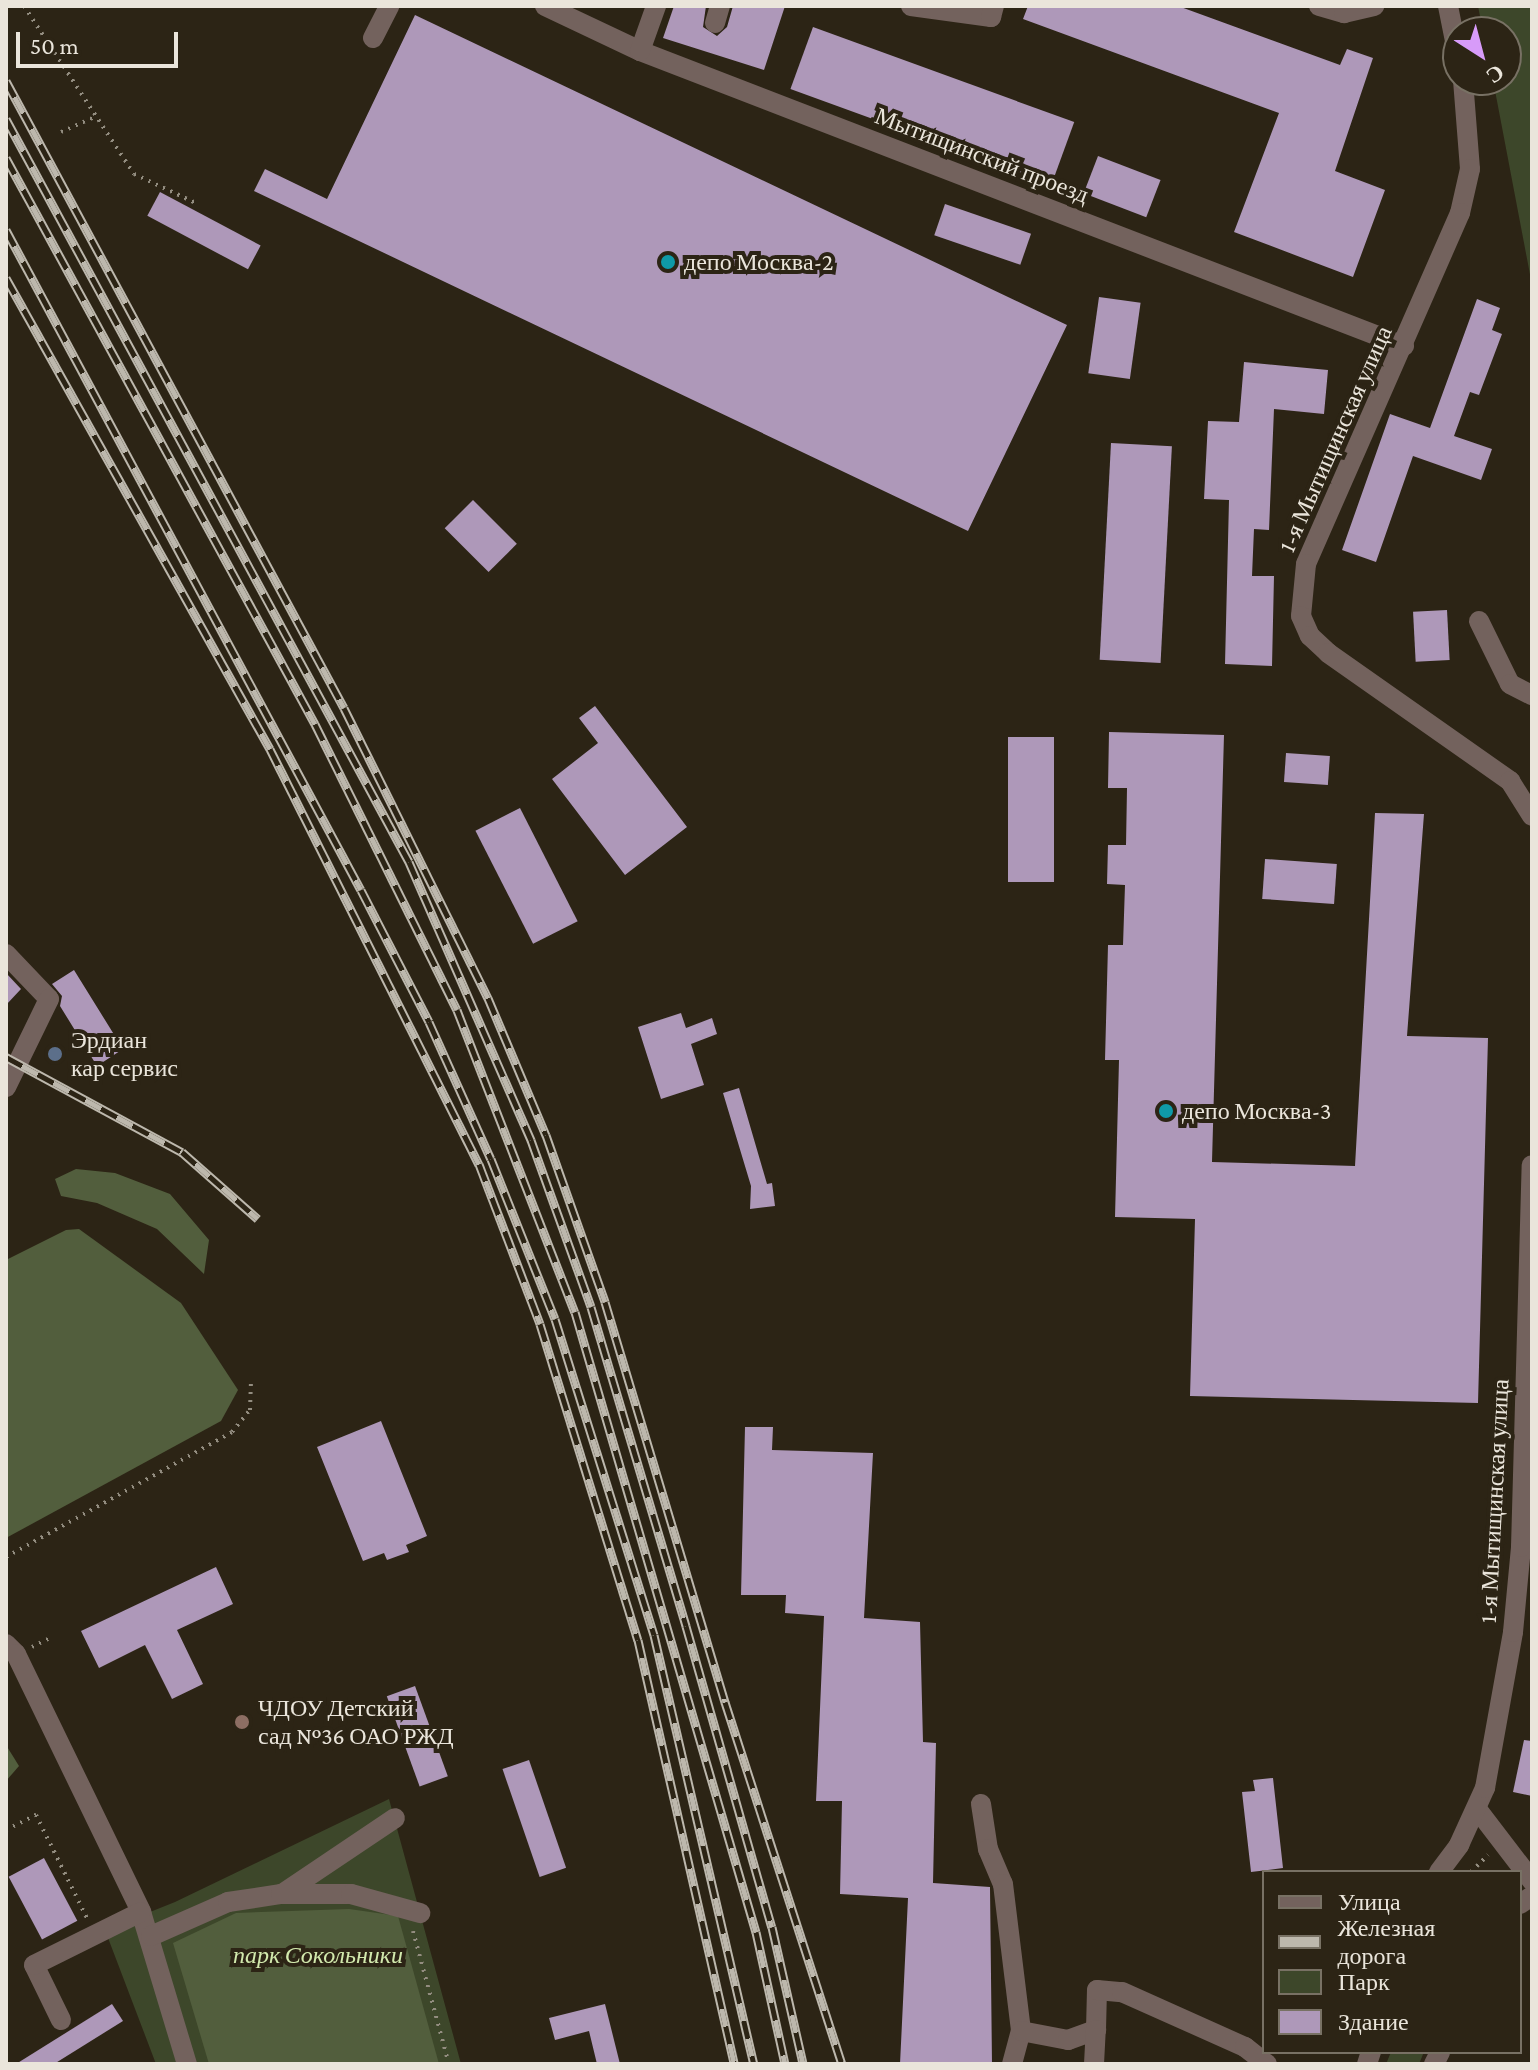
<!DOCTYPE html>
<html>
<head>
<meta charset="utf-8">
<style>
	body { margin:0 }
	#map { position:relative; width:1538px; height:2070px; overflow:hidden; background:#2c2415; font-family:"Crimson Pro",serif }
	div>[style] { position:absolute }
	[style*='--x'] { left:calc(var(--x)*1px); top:calc(var(--y)*1px); width:calc(var(--w)*1px); rotate:calc(var(--a)*1deg) }
	.green>* { inset:0; background:#3d472a }
	.forest>* { inset:0; background:#525e3d }
	.building>* { inset:0; background:#ae98b9; transform-origin:0 0 }
	.path>* { height:4px; margin-top:-2px; transform-origin:0; background:repeating-linear-gradient(90deg,#938d80 0 2px,transparent 0 8px) }
	.minor>* { height:20px; margin:-10px; padding:0 10px; transform-origin:10px; border-radius:10px; background:#73625d }
	.rail>* { height:9px; margin-top:-4.5px; transform-origin:0; background:repeating-linear-gradient(90deg,#2c2415 0 18px,#bdb8ad 0 36px); box-sizing:border-box; border-block:2px solid #bdb8ad }
	.dots>* { width:22px; height:22px; translate:-50% -50%; box-sizing:border-box; border:4px solid #2c2415; border-radius:50% }
	span { translate:-50% -50%; white-space:nowrap; text-align:center; line-height:1.15; -webkit-text-stroke:8px #2c2415; paint-order:stroke }
	.street-label { font-size:24px; color:#eae5db }
	.poi-label { font-size:24px; color:#eae5db }
	.left { translate:0 -50%; text-align:left }
	.park-label { font-size:24px; color:#d2e9ad; font-style:italic }
	.frame { position:absolute; inset:0; border:8px solid #eae5db; pointer-events:none }
	.legend { position:absolute; left:1262px; top:1870px; width:260px; height:184px; box-sizing:border-box; background:#2c2415; border:2px solid #787164; margin:0; padding:10px 14px; list-style:none; font-size:24px; color:#eae5db }
	.legend li { display:flex; align-items:center; gap:16px; height:40px }
	.legend b { width:40px; border:2px solid #787164 }
	.north { position:absolute; left:1442px; top:16px; width:80px; height:80px; box-sizing:border-box; background:#2c2415; border:2px solid #787164; border-radius:50%; rotate:144deg; font-size:22px; font-weight:700; line-height:32px; text-align:center; color:#eae5db }
	.north::after { content:''; display:block; margin:auto; width:28px; height:36px; background:#d79bf9; clip-path:polygon(50% 0,100% 100%,50% 72%,0 100%) }
	.scale { position:absolute; left:16px; top:32px; width:162px; height:36px; box-sizing:border-box; border:4px solid #eae5db; border-top:0; padding-left:10px; font-size:24px; line-height:28px; white-space:nowrap; color:#eae5db; -webkit-text-stroke:6px #2c2415; paint-order:stroke }
</style>
</head>
<body>
<div id="map">
	<div class="green">
		<i style="clip-path:polygon(1478px 6px,1532px 6px,1532px 285px,1493px 80px,1506px 80px,1506px 32px,1483px 32px)"></i>
		<i style="clip-path:polygon(389px 1799px,461px 2064px,156px 2064px,105px 1930px,175px 1902px)"></i>
		<i style="clip-path:polygon(1391px 2052px,1424px 2052px,1419px 2064px,1386px 2064px)"></i>
	</div>
	<div class="forest">
		<i style="clip-path:polygon(76px 1169px,115px 1173px,170px 1194px,209px 1240px,204px 1274px,157px 1229px,97px 1203px,61px 1196px,55px 1179px)"></i>
		<i style="clip-path:polygon(79px 1229px,181px 1303px,238px 1390px,221px 1421px,6px 1538px,6px 1260px,66px 1230px)"></i>
		<i style="clip-path:polygon(6px 1745px,19px 1766px,6px 1781px)"></i>
		<i style="clip-path:polygon(349px 1909px,398px 1916px,439px 2064px,209px 2064px,173px 1943px,236px 1913px)"></i>
	</div>
	<div class="building">
		<i style="clip-path:polygon(674px 6px,706px 6px,703px 27px,717px 36px,727px 27px,733px 6px,785px 6px,764px 70px,663px 38px)"></i>
		<i style="clip-path:polygon(1028px 6px,1178px 6px,1340px 65px,1347px 49px,1373px 58px,1335px 171px,1385px 190px,1353px 277px,1234px 232px,1279px 113px,1023px 19px)"></i>
		<i style="clip-path:polygon(415px 15px,1067px 325px,968px 531px,254px 191px,265px 169px,327px 199px)"></i>
		<i style="left:813px;top:27px;width:278px;height:66px;rotate:20deg"></i>
		<i style="left:1098px;top:156px;width:67px;height:40px;rotate:21deg"></i>
		<i style="left:160px;top:192px;width:114px;height:27px;rotate:28deg"></i>
		<i style="left:945px;top:204px;width:91px;height:33px;rotate:19deg"></i>
		<i style="left:1099px;top:297px;width:42px;height:77px;rotate:8deg"></i>
		<i style="clip-path:polygon(1477px 299px,1500px 308px,1492px 330px,1502px 334px,1479px 395px,1470px 392px,1454px 436px,1492px 449px,1481px 480px,1413px 456px,1376px 562px,1342px 550px,1390px 414px,1430px 428px)"></i>
		<i style="clip-path:polygon(1244px 362px,1328px 370px,1324px 414px,1274px 409px,1269px 530px,1254px 529px,1252px 576px,1274px 576px,1272px 666px,1225px 664px,1229px 500px,1204px 499px,1208px 421px,1239px 422px)"></i>
		<i style="left:1111px;top:443px;width:61px;height:217px;rotate:3deg"></i>
		<i style="left:473px;top:500px;width:62px;height:40px;rotate:45deg"></i>
		<i style="left:1447px;top:610px;width:50px;height:34px;rotate:87deg"></i>
		<i style="clip-path:polygon(595px 706px,687px 827px,625px 875px,552px 779px,598px 743px,579px 718px)"></i>
		<i style="clip-path:polygon(1109px 732px,1224px 735px,1212px 1162px,1355px 1166px,1375px 813px,1424px 814px,1407px 1036px,1488px 1038px,1478px 1403px,1190px 1396px,1195px 1219px,1115px 1217px,1119px 1060px,1105px 1060px,1108px 945px,1123px 945px,1125px 885px,1107px 884px,1108px 845px,1126px 845px,1127px 788px,1108px 788px)"></i>
		<i style="left:1008px;top:737px;width:46px;height:145px"></i>
		<i style="left:1286px;top:753px;width:44px;height:29px;rotate:4deg"></i>
		<i style="left:520px;top:808px;width:127px;height:50px;rotate:63deg"></i>
		<i style="left:1265px;top:859px;width:72px;height:40px;rotate:4deg"></i>
		<i style="clip-path:polygon(74px 970px,123px 1049px,97px 1066px,60px 1006px,62px 996px,52px 984px)"></i>
		<i style="clip-path:polygon(6px 973px,21px 989px,6px 1005px)"></i>
		<i style="clip-path:polygon(681px 1013px,686px 1028px,712px 1018px,717px 1034px,691px 1044px,704px 1085px,661px 1099px,638px 1027px)"></i>
		<i style="clip-path:polygon(739px 1088px,767px 1184px,772px 1183px,775px 1206px,750px 1209px,751px 1186px,723px 1093px)"></i>
		<i style="clip-path:polygon(381px 1421px,427px 1536px,406px 1545px,409px 1552px,387px 1560px,384px 1553px,363px 1561px,317px 1447px)"></i>
		<i style="clip-path:polygon(745px 1427px,773px 1427px,772px 1450px,873px 1453px,864px 1618px,920px 1622px,923px 1742px,936px 1743px,933px 1883px,990px 1887px,992px 2064px,900px 2064px,908px 1898px,840px 1894px,842px 1801px,816px 1801px,824px 1616px,785px 1613px,786px 1595px,741px 1595px)"></i>
		<i style="clip-path:polygon(216px 1567px,233px 1604px,177px 1630px,203px 1684px,172px 1699px,145px 1645px,99px 1668px,81px 1631px)"></i>
		<i style="left:415px;top:1686px;width:96px;height:30px;rotate:70deg"></i>
		<i style="clip-path:polygon(1524px 1740px,1532px 1741px,1532px 1796px,1513px 1792px)"></i>
		<i style="left:529px;top:1760px;width:114px;height:28px;rotate:71deg"></i>
		<i style="clip-path:polygon(1273px 1778px,1283px 1868px,1251px 1872px,1242px 1792px,1255px 1791px,1253px 1780px)"></i>
		<i style="left:44px;top:1858px;width:71px;height:40px;rotate:62deg"></i>
		<i style="clip-path:polygon(112px 2004px,123px 2021px,54px 2064px,16px 2064px)"></i>
		<i style="clip-path:polygon(605px 2004px,620px 2064px,597px 2064px,589px 2031px,555px 2040px,549px 2018px)"></i>
	</div>
	<div class="path">
		<i style="--x:24;--y:6;--w:201;--a:56.8"></i>
		<i style="--x:134;--y:174;--w:68;--a:25.1"></i>
		<i style="--x:61;--y:132;--w:35;--a:-24"></i>
		<i style="--x:6;--y:1557;--w:258;--a:-28.9"></i>
		<i style="--x:232;--y:1432;--w:28;--a:-51"></i>
		<i style="--x:250;--y:1410;--w:27;--a:-88"></i>
		<i style="--x:32;--y:1647;--w:20;--a:-27"></i>
		<i style="--x:6;--y:1830;--w:34;--a:-27"></i>
		<i style="--x:36;--y:1815;--w:115;--a:63.7"></i>
		<i style="--x:1471;--y:1872;--w:24;--a:-45"></i>
		<i style="--x:413;--y:1931;--w:138;--a:74.9"></i>
	</div>
	<div class="minor">
		<i style="--x:545;--y:6;--w:105;--a:25.3"></i>
		<i style="--x:640;--y:51;--w:819;--a:21.11"></i>
		<i style="--x:911;--y:6;--w:81;--a:7.8"></i>
		<i style="--x:991;--y:17;--w:11;--a:-75"></i>
		<i style="--x:1319;--y:6;--w:26;--a:16"></i>
		<i style="--x:1344;--y:13;--w:31;--a:-13"></i>
		<i style="--x:1448;--y:6;--w:51;--a:78.7"></i>
		<i style="--x:715;--y:23;--w:18;--a:-74"></i>
		<i style="--x:373;--y:38;--w:36;--a:-63"></i>
		<i style="--x:640;--y:51;--w:48;--a:-70.4"></i>
		<i style="--x:1463;--y:80;--w:89;--a:85.5"></i>
		<i style="--x:1470;--y:169;--w:45;--a:102.8"></i>
		<i style="--x:1460;--y:213;--w:383;--a:113.7"></i>
		<i style="--x:1306;--y:564;--w:52;--a:95.5"></i>
		<i style="--x:1301;--y:616;--w:22;--a:66"></i>
		<i style="--x:1310;--y:636;--w:25;--a:43"></i>
		<i style="--x:1328;--y:653;--w:223;--a:35.1"></i>
		<i style="--x:1510;--y:781;--w:41;--a:57.8"></i>
		<i style="--x:1479;--y:621;--w:70;--a:63.8"></i>
		<i style="--x:1510;--y:684;--w:25;--a:27"></i>
		<i style="--x:6;--y:954;--w:62;--a:46.3"></i>
		<i style="--x:49;--y:999;--w:98;--a:116"></i>
		<i style="--x:6;--y:1644;--w:14;--a:45"></i>
		<i style="--x:16;--y:1654;--w:287;--a:64.1"></i>
		<i style="--x:141;--y:1912;--w:159;--a:73.2"></i>
		<i style="--x:981;--y:1804;--w:46;--a:81.2"></i>
		<i style="--x:988;--y:1849;--w:38;--a:67"></i>
		<i style="--x:1003;--y:1884;--w:148;--a:83"></i>
		<i style="--x:1477;--y:1809;--w:91;--a:52.6"></i>
		<i style="--x:1439;--y:1872;--w:34;--a:-53"></i>
		<i style="--x:1459;--y:1845;--w:63;--a:-65.5"></i>
		<i style="--x:1485;--y:1788;--w:158;--a:-79.8"></i>
		<i style="--x:1513;--y:1632;--w:85;--a:-84.6"></i>
		<i style="--x:1521;--y:1547;--w:382;--a:-88.4"></i>
		<i style="--x:282;--y:1894;--w:136;--a:-33.9"></i>
		<i style="--x:1520;--y:1904;--w:14;--a:-34"></i>
		<i style="--x:151;--y:1936;--w:84;--a:-23.8"></i>
		<i style="--x:228;--y:1902;--w:54;--a:-8.6"></i>
		<i style="--x:281;--y:1894;--w:70;--a:0"></i>
		<i style="--x:351;--y:1894;--w:72;--a:15.4"></i>
		<i style="--x:61;--y:2020;--w:61;--a:-116.1"></i>
		<i style="--x:34;--y:1965;--w:119;--a:-26.4"></i>
		<i style="--x:1012;--y:2064;--w:34;--a:-75"></i>
		<i style="--x:1021;--y:2031;--w:48;--a:10.8"></i>
		<i style="--x:1068;--y:2040;--w:30;--a:-20"></i>
		<i style="--x:1096;--y:2030;--w:40;--a:-88.6"></i>
		<i style="--x:1097;--y:1990;--w:25;--a:5"></i>
		<i style="--x:1122;--y:1992;--w:135;--a:24.1"></i>
		<i style="--x:1245;--y:2047;--w:28;--a:38"></i>
		<i style="--x:1094;--y:2064;--w:34;--a:-87"></i>
		<i style="--x:1367;--y:2064;--w:13;--a:-72"></i>
		<i style="--x:1434;--y:2064;--w:13;--a:-63"></i>
	</div>
	<div class="rail">
		<i style="--x:6;--y:81;--w:712;--a:61.67"></i>
		<i style="--x:344;--y:708;--w:324;--a:63.6"></i>
		<i style="--x:488;--y:998;--w:149;--a:67.1"></i>
		<i style="--x:546;--y:1135;--w:177;--a:70.5"></i>
		<i style="--x:605;--y:1302;--w:418;--a:73.3"></i>
		<i style="--x:725;--y:1702;--w:380;--a:72.1"></i>
		<i style="--x:6;--y:119;--w:845;--a:61.52"></i>
		<i style="--x:409;--y:862;--w:304;--a:66.3"></i>
		<i style="--x:531;--y:1140;--w:177;--a:70.2"></i>
		<i style="--x:591;--y:1307;--w:333;--a:73.4"></i>
		<i style="--x:686;--y:1626;--w:313;--a:74.1"></i>
		<i style="--x:772;--y:1927;--w:140;--a:77.2"></i>
		<i style="--x:6;--y:158;--w:645;--a:61.37"></i>
		<i style="--x:315;--y:724;--w:319;--a:63.6"></i>
		<i style="--x:457;--y:1010;--w:324;--a:68.7"></i>
		<i style="--x:575;--y:1312;--w:646;--a:73.73"></i>
		<i style="--x:756;--y:1932;--w:135;--a:77.6"></i>
		<i style="--x:6;--y:230;--w:749;--a:61.73"></i>
		<i style="--x:361;--y:890;--w:148;--a:62.7"></i>
		<i style="--x:429;--y:1022;--w:150;--a:65.7"></i>
		<i style="--x:491;--y:1159;--w:172;--a:68.2"></i>
		<i style="--x:555;--y:1319;--w:331;--a:72.6"></i>
		<i style="--x:654;--y:1635;--w:441;--a:76.9"></i>
		<i style="--x:6;--y:278;--w:540;--a:60.73"></i>
		<i style="--x:270;--y:749;--w:465;--a:63.3"></i>
		<i style="--x:479;--y:1164;--w:171;--a:69.1"></i>
		<i style="--x:540;--y:1324;--w:331;--a:72.8"></i>
		<i style="--x:638;--y:1640;--w:435;--a:77.2"></i>
		<i style="--x:6;--y:1057;--w:200;--a:28.4"></i>
		<i style="--x:182;--y:1152;--w:101;--a:41.4"></i>
	</div>
	<div class="dots">
		<i style="left:668px;top:262px;background:#0f9aa8"></i>
		<i style="left:55px;top:1054px;background:#5c6f8a"></i>
		<i style="left:1166px;top:1111px;background:#0f9aa8"></i>
		<i style="left:242px;top:1722px;background:#8d6e63"></i>
	</div>
	<div class="street-label">
		<span style="left:982px;top:155px;rotate:21deg">Мытищинский проезд</span>
		<span style="left:1335px;top:439px;rotate:-66deg">1-я Мытищинская улица</span>
		<span style="left:1494px;top:1501px;rotate:-87deg">1-я Мытищинская улица</span>
	</div>
	<div class="poi-label">
		<span class="left" style="left:684px;top:262px">депо Москва-2</span>
		<span class="left" style="left:71px;top:1054px">Эрдиан<br>кар сервис</span>
		<span class="left" style="left:1182px;top:1111px">депо Москва-3</span>
		<span class="left" style="left:258px;top:1722px">ЧДОУ Детский<br>сад №36 ОАО РЖД</span>
	</div>
	<div class="park-label">
		<span style="left:318px;top:1955px">парк Сокольники</span>
	</div>
	<div class="frame"></div>
	<ul class="legend">
	<li><b style="height:10px;background:#73625d"></b>Улица</li>
	<li><b style="height:10px;background:#bdb8ad"></b>Железная дорога</li>
	<li><b style="height:22px;background:#3d472a"></b>Парк</li>
	<li><b style="height:22px;background:#ae98b9"></b>Здание</li>
	</ul>
	<div class="north">С</div>
	<div class="scale">50 m</div>
</div>
</body>
</html>
